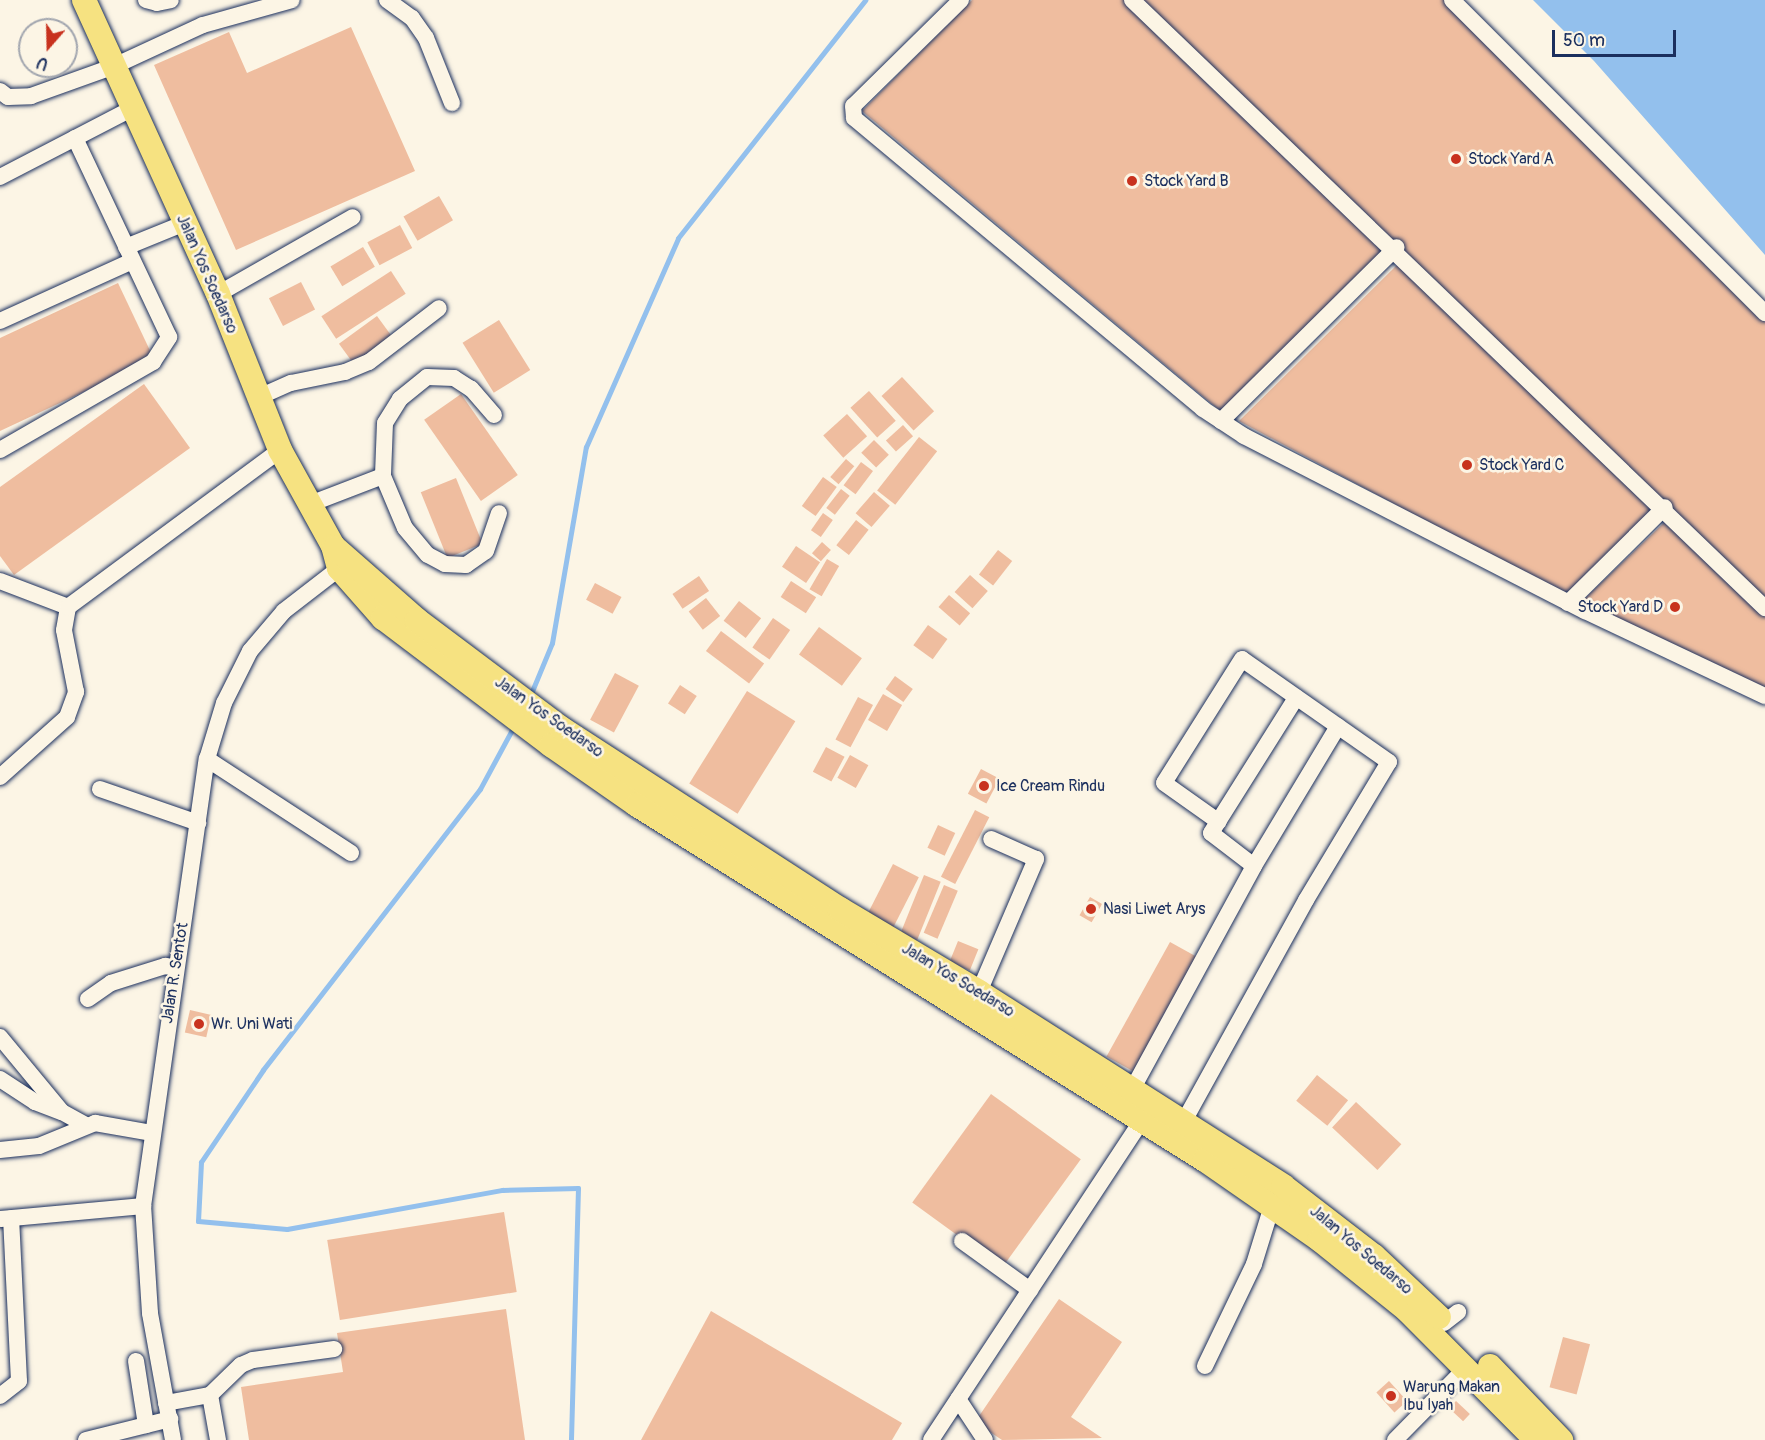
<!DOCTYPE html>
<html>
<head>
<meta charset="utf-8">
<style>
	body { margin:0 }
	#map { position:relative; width:1765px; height:1440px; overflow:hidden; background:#fcf5e5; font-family:Pangolin,sans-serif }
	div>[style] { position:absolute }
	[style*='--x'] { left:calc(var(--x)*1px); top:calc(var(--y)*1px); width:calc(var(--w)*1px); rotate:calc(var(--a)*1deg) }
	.water>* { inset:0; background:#93c0ed }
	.stream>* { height:5px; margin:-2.5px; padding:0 2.5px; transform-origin:2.5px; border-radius:2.5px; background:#93c0ed }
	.building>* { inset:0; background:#efbd9f; transform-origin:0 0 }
	.roads { filter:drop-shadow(0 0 2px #1b2f5e) drop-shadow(0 0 2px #1b2f5e) }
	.minor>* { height:16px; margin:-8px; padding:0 8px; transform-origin:8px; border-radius:8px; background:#fcf5e5 }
	.highway>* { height:24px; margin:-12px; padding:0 12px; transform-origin:12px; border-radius:12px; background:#f6e281 }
	.dots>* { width:16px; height:16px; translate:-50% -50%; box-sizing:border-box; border:3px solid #fcf5e5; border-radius:50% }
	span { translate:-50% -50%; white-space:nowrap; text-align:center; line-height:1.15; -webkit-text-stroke:5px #fcf5e5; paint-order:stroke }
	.poi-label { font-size:16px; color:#1b2f5e }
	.left { translate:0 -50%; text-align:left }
	.right { translate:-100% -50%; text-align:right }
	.street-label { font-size:16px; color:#1b2f5e }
	.north { position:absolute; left:18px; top:18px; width:60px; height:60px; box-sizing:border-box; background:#fcf5e5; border:2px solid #a2a6af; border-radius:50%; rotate:200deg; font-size:16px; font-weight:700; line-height:24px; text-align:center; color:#1b2f5e }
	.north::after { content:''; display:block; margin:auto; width:21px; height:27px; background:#c8321e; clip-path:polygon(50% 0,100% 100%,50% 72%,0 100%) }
	.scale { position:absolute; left:1552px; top:30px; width:124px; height:27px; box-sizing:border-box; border:3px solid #1b2f5e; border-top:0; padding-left:8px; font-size:18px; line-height:21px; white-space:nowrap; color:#1b2f5e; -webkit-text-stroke:4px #fcf5e5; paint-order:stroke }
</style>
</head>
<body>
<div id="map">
	<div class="water">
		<i style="clip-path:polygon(1533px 0,1765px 0,1765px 255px,1594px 61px)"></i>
	</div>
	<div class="stream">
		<i style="--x:530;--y:696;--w:57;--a:-67.5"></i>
		<i style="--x:552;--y:643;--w:199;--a:-80.2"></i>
		<i style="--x:586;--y:447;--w:228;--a:-66.2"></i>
		<i style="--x:678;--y:238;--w:303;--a:-51.8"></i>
		<i style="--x:514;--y:726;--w:72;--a:118.4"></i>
		<i style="--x:480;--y:789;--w:355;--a:127.7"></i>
		<i style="--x:263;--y:1070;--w:111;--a:124"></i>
		<i style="--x:201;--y:1162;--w:59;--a:92.9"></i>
		<i style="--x:198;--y:1221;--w:89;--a:5.1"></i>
		<i style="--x:287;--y:1229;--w:219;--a:-10.3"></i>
		<i style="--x:502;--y:1190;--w:76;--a:-1.5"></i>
		<i style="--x:578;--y:1188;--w:252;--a:91.6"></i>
	</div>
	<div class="building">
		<i style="clip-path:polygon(972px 0,1129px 0,1392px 250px,1225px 415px,862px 111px)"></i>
		<i style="clip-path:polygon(1141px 0,1448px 0,1765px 318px,1765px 602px)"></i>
		<i style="clip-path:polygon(351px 27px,415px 171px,236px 250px,154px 65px,229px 32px,247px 73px)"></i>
		<i style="left:439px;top:196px;width:28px;height:41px;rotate:60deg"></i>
		<i style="left:400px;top:225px;width:26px;height:37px;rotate:62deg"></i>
		<i style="left:363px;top:247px;width:23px;height:38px;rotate:59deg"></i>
		<i style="clip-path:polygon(1399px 263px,1660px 510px,1570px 598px,1239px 421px)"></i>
		<i style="left:391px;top:271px;width:27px;height:83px;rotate:57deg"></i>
		<i style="left:301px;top:282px;width:31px;height:36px;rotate:63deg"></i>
		<i style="clip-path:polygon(118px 283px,154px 359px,0 431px,0 338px)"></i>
		<i style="left:377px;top:316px;width:27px;height:47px;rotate:54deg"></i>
		<i style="left:499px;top:320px;width:59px;height:43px;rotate:58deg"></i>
		<i style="left:902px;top:377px;width:47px;height:28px;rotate:47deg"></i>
		<i style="clip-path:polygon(144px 384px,190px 448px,14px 575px,0 556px,0 487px)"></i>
		<i style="left:869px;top:391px;width:40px;height:25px;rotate:48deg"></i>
		<i style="left:461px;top:394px;width:99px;height:45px;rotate:55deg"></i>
		<i style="left:847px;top:414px;width:30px;height:32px;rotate:48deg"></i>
		<i style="left:903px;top:425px;width:15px;height:23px;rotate:48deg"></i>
		<i style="left:919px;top:437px;width:23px;height:68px;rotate:38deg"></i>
		<i style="left:874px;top:440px;width:21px;height:18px;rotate:45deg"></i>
		<i style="left:846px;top:459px;width:11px;height:24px;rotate:41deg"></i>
		<i style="left:861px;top:462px;width:15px;height:29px;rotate:37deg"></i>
		<i style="left:823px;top:477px;width:17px;height:36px;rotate:36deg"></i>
		<i style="left:456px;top:478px;width:71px;height:38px;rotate:68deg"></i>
		<i style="left:841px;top:489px;width:11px;height:24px;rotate:38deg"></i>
		<i style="left:874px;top:492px;width:21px;height:28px;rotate:41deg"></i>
		<i style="left:823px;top:513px;width:12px;height:21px;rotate:35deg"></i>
		<i style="clip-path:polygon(1669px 518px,1765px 611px,1765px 691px,1580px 603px)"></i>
		<i style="left:856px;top:520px;width:16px;height:32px;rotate:38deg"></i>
		<i style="left:822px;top:542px;width:12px;height:15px;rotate:42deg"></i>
		<i style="left:796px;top:546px;width:29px;height:25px;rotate:34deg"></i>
		<i style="left:998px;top:550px;width:18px;height:31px;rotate:38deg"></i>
		<i style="left:827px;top:559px;width:14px;height:35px;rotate:30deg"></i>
		<i style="left:970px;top:575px;width:24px;height:23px;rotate:42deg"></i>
		<i style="left:699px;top:576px;width:18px;height:32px;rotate:56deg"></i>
		<i style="left:791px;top:581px;width:30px;height:19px;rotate:33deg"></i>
		<i style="left:595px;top:583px;width:30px;height:19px;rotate:28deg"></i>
		<i style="left:949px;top:595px;width:28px;height:16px;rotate:41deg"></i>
		<i style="left:706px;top:598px;width:23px;height:22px;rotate:52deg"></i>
		<i style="left:739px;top:601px;width:28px;height:25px;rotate:38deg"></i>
		<i style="left:773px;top:618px;width:21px;height:36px;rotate:35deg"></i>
		<i style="left:928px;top:625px;width:24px;height:25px;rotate:36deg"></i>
		<i style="left:819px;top:627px;width:53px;height:34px;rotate:36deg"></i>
		<i style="left:721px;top:631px;width:54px;height:25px;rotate:37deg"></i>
		<i style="left:615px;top:673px;width:27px;height:53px;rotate:28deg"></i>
		<i style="left:895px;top:676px;width:22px;height:16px;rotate:36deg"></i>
		<i style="left:680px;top:685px;width:20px;height:22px;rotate:33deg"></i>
		<i style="left:747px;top:691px;width:57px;height:109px;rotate:32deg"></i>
		<i style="left:883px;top:694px;width:22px;height:30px;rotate:30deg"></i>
		<i style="left:858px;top:697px;width:17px;height:48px;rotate:28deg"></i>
		<i style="left:826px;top:747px;width:21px;height:28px;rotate:28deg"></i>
		<i style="left:850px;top:755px;width:21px;height:26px;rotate:29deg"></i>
		<i style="left:981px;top:769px;width:21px;height:28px;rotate:28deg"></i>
		<i style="left:975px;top:810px;width:16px;height:75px;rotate:27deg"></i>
		<i style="left:938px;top:825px;width:19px;height:25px;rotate:25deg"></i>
		<i style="left:893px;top:864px;width:29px;height:57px;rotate:27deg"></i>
		<i style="left:924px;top:875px;width:18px;height:63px;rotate:22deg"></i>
		<i style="left:944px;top:885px;width:15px;height:52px;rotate:23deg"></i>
		<i style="left:1090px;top:897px;width:14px;height:21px;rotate:30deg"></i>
		<i style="left:958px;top:941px;width:22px;height:23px;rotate:22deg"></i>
		<i style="left:1170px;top:942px;width:33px;height:131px;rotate:29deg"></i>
		<i style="left:190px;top:1010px;width:22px;height:23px;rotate:13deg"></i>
		<i style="left:1317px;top:1075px;width:40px;height:33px;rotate:39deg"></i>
		<i style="left:991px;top:1094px;width:111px;height:134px;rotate:36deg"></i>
		<i style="left:1356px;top:1102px;width:62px;height:35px;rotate:43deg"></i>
		<i style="left:504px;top:1212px;width:81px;height:179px;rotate:81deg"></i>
		<i style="clip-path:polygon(1059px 1299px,1122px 1342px,1071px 1417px,1102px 1438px,1002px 1440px,975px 1422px)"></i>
		<i style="clip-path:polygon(506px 1309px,525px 1440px,249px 1440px,241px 1387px,343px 1372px,337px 1333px)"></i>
		<i style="clip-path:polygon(711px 1311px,902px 1423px,892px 1440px,641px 1440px)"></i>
		<i style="left:1563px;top:1337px;width:28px;height:52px;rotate:15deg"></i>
		<i style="left:1389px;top:1381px;width:27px;height:17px;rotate:48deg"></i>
		<i style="left:1456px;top:1401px;width:19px;height:10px;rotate:43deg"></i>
	</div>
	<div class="roads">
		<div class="minor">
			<i style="--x:146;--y:0;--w:11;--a:15"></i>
			<i style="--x:157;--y:3;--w:14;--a:-12"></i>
			<i style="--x:387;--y:0;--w:31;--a:36"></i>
			<i style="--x:412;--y:18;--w:24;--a:55"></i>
			<i style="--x:426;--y:38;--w:70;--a:68.2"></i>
			<i style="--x:961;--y:0;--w:151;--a:135.5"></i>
			<i style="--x:853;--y:106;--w:12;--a:85"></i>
			<i style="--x:854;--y:118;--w:454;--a:39.8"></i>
			<i style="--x:1203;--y:409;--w:49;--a:33.4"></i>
			<i style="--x:1244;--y:436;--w:383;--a:27.2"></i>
			<i style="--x:1585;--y:611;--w:199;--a:25.3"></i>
			<i style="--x:1132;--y:0;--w:878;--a:43.85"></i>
			<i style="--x:1452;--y:0;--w:443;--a:45"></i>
			<i style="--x:0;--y:91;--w:10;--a:37"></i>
			<i style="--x:8;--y:97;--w:23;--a:-2"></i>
			<i style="--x:31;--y:96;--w:86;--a:-19.7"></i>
			<i style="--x:112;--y:67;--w:100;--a:-24.8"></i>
			<i style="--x:203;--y:25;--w:92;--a:-15.7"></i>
			<i style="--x:0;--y:177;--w:148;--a:-27.4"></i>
			<i style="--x:126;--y:247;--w:64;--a:-22.1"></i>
			<i style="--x:218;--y:294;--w:155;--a:-29.7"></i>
			<i style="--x:0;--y:321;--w:145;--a:-24.4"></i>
			<i style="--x:259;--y:397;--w:35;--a:-24"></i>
			<i style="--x:291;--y:383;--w:55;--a:-11.5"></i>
			<i style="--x:345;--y:372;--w:26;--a:-23"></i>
			<i style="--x:369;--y:362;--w:88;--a:-37.6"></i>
			<i style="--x:494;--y:415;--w:35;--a:-131"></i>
			<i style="--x:471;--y:389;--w:20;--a:-147"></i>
			<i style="--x:454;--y:378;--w:27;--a:-178"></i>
			<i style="--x:427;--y:377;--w:35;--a:141"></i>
			<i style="--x:400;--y:399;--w:28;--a:122"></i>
			<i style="--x:385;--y:423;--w:53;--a:92.2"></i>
			<i style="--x:383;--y:476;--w:56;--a:67.1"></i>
			<i style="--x:405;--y:528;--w:35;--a:50"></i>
			<i style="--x:428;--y:555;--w:19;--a:28"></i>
			<i style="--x:445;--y:564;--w:21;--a:3"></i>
			<i style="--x:466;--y:565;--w:24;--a:-35"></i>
			<i style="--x:486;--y:551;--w:40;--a:-71.1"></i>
			<i style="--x:1221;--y:421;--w:247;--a:-44.7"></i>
			<i style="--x:0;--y:450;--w:177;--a:-29.9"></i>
			<i style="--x:153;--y:362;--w:30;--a:-57"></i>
			<i style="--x:169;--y:337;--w:220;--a:-115.3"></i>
			<i style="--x:310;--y:504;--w:78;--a:-21"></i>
			<i style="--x:0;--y:581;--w:73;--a:20.9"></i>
			<i style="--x:1568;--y:603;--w:136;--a:-44.7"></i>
			<i style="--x:207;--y:759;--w:172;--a:33.1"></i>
			<i style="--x:0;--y:777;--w:90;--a:-41.8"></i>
			<i style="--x:67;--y:717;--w:27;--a:-70"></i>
			<i style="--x:76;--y:692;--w:63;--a:-101"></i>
			<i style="--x:64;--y:630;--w:23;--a:-80"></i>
			<i style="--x:68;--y:607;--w:264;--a:-36.5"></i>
			<i style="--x:100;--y:789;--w:104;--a:19.1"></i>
			<i style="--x:1254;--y:866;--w:54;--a:-142.5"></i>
			<i style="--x:1211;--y:833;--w:160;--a:-57.8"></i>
			<i style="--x:979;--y:992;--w:145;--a:-66.8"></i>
			<i style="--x:1036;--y:859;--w:49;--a:-156"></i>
			<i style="--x:88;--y:999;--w:28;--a:-35"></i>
			<i style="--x:111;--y:983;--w:57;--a:-17.5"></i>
			<i style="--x:165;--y:966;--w:11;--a:10"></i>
			<i style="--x:0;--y:1037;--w:97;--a:50.4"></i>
			<i style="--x:62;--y:1112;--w:26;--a:29"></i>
			<i style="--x:0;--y:1079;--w:42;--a:33.3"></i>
			<i style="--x:35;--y:1102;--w:28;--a:21"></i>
			<i style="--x:1127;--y:1099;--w:265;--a:-61.4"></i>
			<i style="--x:1254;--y:866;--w:163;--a:-59"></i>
			<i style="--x:1178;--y:1132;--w:265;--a:-61.1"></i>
			<i style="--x:1306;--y:900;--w:161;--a:-59"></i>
			<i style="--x:1389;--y:762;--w:179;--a:-145"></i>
			<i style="--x:1242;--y:659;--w:146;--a:122.2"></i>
			<i style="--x:1164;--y:783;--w:67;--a:35.3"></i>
			<i style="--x:0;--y:1150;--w:39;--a:-6"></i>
			<i style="--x:39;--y:1146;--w:61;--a:-22.3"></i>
			<i style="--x:95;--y:1123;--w:57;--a:10.1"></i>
			<i style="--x:1;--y:1219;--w:143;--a:-5.2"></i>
			<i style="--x:962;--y:1241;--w:84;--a:35.8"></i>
			<i style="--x:1444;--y:1323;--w:18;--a:-38"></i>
			<i style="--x:136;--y:1361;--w:65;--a:81.1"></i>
			<i style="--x:1205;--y:1366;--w:113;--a:-64.3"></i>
			<i style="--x:1254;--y:1264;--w:61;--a:-72.8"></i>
			<i style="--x:210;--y:1395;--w:46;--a:79.9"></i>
			<i style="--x:0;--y:1396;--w:24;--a:-38"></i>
			<i style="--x:19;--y:1381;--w:163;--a:-92.8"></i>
			<i style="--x:958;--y:1399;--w:49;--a:56.6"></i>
			<i style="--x:166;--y:1403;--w:45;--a:-10.3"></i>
			<i style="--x:210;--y:1395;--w:43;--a:-44.1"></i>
			<i style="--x:241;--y:1365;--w:13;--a:-23"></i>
			<i style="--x:253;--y:1360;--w:82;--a:-7.7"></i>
			<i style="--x:86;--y:1440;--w:87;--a:-14"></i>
			<i style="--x:173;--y:1440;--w:129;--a:-100.3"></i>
			<i style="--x:150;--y:1313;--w:107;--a:-93.7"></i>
			<i style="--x:143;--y:1206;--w:452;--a:-81.9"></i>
			<i style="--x:207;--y:759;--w:59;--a:-73.1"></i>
			<i style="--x:224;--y:703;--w:58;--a:-63.4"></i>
			<i style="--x:250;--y:651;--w:52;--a:-49.6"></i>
			<i style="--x:284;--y:611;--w:78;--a:-37.7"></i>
			<i style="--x:931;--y:1440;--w:382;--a:-56.6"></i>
			<i style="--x:1395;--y:1440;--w:103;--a:-45.4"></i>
		</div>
		<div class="highway">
			<i style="--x:84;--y:0;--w:323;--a:65.5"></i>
			<i style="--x:218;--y:294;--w:168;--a:68.3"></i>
			<i style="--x:280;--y:450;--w:110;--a:61.1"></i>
			<i style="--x:333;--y:546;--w:23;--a:75"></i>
			<i style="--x:339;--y:568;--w:67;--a:48.7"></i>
			<i style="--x:383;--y:618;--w:211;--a:37.1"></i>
			<i style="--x:551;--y:745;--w:105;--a:34.9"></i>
			<i style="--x:637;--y:805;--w:670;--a:32.01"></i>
			<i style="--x:1205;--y:1160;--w:140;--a:34.8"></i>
			<i style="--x:1320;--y:1240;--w:112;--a:38.8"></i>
			<i style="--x:1407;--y:1310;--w:183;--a:45.2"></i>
			<i style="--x:335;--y:548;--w:109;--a:41.3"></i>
			<i style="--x:417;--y:620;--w:180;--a:36.9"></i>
			<i style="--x:561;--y:728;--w:333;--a:33"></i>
			<i style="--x:840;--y:909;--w:162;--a:30.8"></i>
			<i style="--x:979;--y:992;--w:361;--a:32.5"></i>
			<i style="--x:1283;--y:1186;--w:115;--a:37.6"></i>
			<i style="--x:1374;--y:1256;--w:89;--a:43.2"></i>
			<i style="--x:1490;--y:1366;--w:103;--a:46.2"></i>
		</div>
	</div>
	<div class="dots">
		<i style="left:1456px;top:159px;background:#c8321e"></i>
		<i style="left:1132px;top:181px;background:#c8321e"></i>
		<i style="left:1467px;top:465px;background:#c8321e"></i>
		<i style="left:1675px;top:607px;background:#c8321e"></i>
		<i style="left:984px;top:786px;background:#c8321e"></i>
		<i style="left:1091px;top:909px;background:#c8321e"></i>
		<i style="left:199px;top:1024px;background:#c8321e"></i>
		<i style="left:1391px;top:1396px;background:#c8321e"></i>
	</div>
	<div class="poi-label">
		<span class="left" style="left:1468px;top:159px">Stock Yard A</span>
		<span class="left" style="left:1144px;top:181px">Stock Yard B</span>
		<span class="left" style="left:1479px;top:465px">Stock Yard C</span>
		<span class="right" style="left:1663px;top:607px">Stock Yard D</span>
		<span class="left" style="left:996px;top:786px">Ice Cream Rindu</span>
		<span class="left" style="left:1103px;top:909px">Nasi Liwet Arys</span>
		<span class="left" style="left:211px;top:1024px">Wr. Uni Wati</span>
		<span class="left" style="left:1403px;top:1396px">Warung Makan<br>Ibu Iyah</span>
	</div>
	<div class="street-label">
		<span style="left:207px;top:274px;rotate:66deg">Jalan Yos Soedarso</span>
		<span style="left:549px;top:717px;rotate:35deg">Jalan Yos Soedarso</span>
		<span style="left:175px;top:973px;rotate:-81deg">Jalan R. Sentot</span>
		<span style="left:958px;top:980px;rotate:31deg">Jalan Yos Soedarso</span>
		<span style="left:1361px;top:1250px;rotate:40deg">Jalan Yos Soedarso</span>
	</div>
	<div class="north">U</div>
	<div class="scale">50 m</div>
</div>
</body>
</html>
